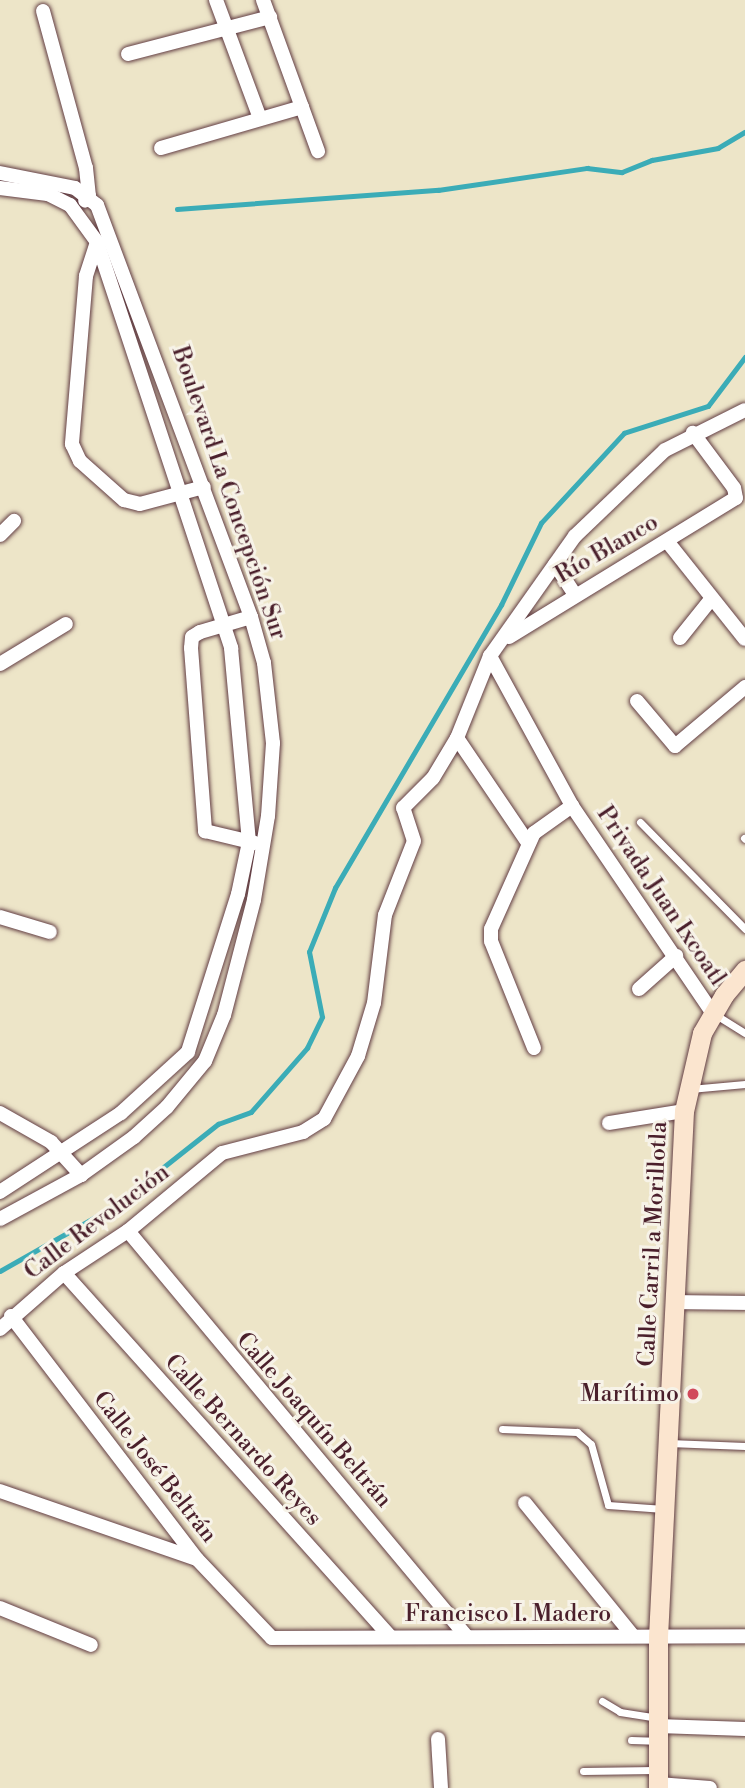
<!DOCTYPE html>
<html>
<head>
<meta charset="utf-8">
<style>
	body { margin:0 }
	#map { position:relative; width:745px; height:1788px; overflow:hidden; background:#ede5c8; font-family:"Libre Bodoni",serif }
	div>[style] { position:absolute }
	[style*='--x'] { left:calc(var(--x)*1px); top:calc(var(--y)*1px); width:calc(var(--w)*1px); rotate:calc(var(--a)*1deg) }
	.stream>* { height:4.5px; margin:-2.25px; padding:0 2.25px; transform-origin:2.25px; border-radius:2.25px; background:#3bacb7 }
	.roads { filter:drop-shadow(0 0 2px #623d43) drop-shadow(0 0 2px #623d43) }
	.lane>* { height:7px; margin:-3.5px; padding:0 3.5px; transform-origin:3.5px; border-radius:3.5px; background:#fff }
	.street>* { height:14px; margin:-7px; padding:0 7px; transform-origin:7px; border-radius:7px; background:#fff }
	.secondary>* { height:19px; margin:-9.5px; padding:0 9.5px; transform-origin:9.5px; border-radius:9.5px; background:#fbe5cf }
	.dots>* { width:19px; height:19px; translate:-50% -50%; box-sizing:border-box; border:4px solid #f7f3e8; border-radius:50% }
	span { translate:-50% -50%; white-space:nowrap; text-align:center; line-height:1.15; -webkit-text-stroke:6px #f7f3e8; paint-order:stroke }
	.street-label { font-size:23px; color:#4a1f2b }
	.poi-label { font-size:23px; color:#4a1f2b }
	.right { translate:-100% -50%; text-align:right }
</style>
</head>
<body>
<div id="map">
	<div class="stream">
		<i style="--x:177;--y:209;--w:262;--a:-4.2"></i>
		<i style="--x:438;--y:190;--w:151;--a:-8.4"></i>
		<i style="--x:587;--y:168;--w:35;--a:7"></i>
		<i style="--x:622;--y:172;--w:32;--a:-22"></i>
		<i style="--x:652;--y:160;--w:67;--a:-10.3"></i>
		<i style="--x:718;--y:148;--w:31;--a:-31"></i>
		<i style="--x:0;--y:1271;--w:130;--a:-29.5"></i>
		<i style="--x:113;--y:1207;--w:134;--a:-38.3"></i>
		<i style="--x:218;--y:1124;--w:35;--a:-20"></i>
		<i style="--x:251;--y:1112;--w:85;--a:-48.8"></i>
		<i style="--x:307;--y:1048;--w:34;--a:-64"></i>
		<i style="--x:322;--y:1017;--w:66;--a:-101.3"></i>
		<i style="--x:309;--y:952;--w:69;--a:-67.9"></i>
		<i style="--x:335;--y:888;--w:328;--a:-59.6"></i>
		<i style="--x:501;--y:605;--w:91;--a:-64"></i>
		<i style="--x:541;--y:523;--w:122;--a:-47.3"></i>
		<i style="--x:624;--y:433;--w:88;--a:-17.8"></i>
		<i style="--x:708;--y:406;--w:61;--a:-52.9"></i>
	</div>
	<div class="roads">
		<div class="lane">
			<i style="--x:640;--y:822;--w:150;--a:45.5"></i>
			<i style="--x:744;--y:838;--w:1;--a:45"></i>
			<i style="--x:716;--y:1015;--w:34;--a:32"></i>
			<i style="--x:690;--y:1089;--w:55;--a:-5.2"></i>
			<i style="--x:502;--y:1429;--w:75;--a:2.3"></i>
			<i style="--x:577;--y:1432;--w:18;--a:41"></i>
			<i style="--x:591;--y:1444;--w:63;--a:74.4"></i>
			<i style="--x:608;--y:1505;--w:56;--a:4.1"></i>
			<i style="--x:669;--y:1443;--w:76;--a:2.3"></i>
			<i style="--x:602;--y:1701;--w:21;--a:31"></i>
			<i style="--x:620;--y:1712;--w:37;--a:9"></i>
			<i style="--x:631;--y:1740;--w:24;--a:2"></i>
			<i style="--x:583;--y:1771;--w:72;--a:-0.8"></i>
		</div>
		<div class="street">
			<i style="--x:216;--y:0;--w:126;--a:69.6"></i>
			<i style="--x:263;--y:0;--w:161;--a:70"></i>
			<i style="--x:43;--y:11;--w:163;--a:74.7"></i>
			<i style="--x:86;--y:168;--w:28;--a:84"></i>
			<i style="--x:89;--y:196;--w:6;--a:129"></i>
			<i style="--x:128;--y:54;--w:147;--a:-14.6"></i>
			<i style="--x:161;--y:148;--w:147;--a:-16.2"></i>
			<i style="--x:0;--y:173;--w:76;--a:11.3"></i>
			<i style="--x:75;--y:188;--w:28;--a:38"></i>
			<i style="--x:97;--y:205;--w:440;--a:69.5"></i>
			<i style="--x:251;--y:617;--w:48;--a:74.2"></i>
			<i style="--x:264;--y:663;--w:81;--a:83.6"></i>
			<i style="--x:273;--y:743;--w:73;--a:93.9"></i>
			<i style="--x:268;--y:816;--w:85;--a:99.5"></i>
			<i style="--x:254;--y:900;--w:119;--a:104.6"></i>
			<i style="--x:224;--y:1015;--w:50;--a:112.4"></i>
			<i style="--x:205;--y:1061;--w:60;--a:129.6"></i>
			<i style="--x:167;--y:1107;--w:45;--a:137.7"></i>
			<i style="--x:134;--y:1137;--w:65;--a:144.4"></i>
			<i style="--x:81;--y:1175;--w:92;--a:151.5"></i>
			<i style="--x:0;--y:188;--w:48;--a:7.1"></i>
			<i style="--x:48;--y:194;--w:25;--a:27"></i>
			<i style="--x:70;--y:205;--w:46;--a:53.9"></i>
			<i style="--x:97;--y:242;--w:428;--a:71.7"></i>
			<i style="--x:231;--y:648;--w:195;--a:84.7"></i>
			<i style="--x:249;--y:842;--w:53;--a:101.9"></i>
			<i style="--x:238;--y:894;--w:166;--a:107.6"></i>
			<i style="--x:188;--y:1052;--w:91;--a:137.7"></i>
			<i style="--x:121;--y:1113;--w:145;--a:146.9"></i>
			<i style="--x:97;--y:242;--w:36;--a:108"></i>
			<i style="--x:86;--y:276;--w:169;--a:94.8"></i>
			<i style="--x:72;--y:444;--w:19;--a:65"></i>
			<i style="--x:80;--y:461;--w:59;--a:41.6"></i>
			<i style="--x:124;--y:500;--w:16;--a:14"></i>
			<i style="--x:140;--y:504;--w:66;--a:-14.9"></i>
			<i style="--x:0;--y:535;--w:20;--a:-45"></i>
			<i style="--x:667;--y:541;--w:125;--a:51.5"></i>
			<i style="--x:555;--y:564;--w:35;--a:57"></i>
			<i style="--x:251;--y:617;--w:53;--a:163.6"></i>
			<i style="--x:200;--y:632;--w:9;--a:148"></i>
			<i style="--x:192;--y:637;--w:11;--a:95"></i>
			<i style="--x:191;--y:648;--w:184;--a:85.6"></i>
			<i style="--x:205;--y:831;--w:51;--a:13.5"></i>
			<i style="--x:509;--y:637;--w:266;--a:-31.5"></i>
			<i style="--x:736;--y:498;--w:10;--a:-101"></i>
			<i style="--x:734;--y:488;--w:69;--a:-126.7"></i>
			<i style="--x:680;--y:638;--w:51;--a:-51.3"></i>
			<i style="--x:490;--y:656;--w:171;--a:61.3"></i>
			<i style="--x:572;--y:806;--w:249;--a:55.8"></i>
			<i style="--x:0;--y:664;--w:77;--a:-31.2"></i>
			<i style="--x:637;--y:701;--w:59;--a:49.8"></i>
			<i style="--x:675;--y:746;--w:92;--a:-40.1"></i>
			<i style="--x:457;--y:738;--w:127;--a:55.9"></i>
			<i style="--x:0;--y:917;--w:52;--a:16.7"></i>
			<i style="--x:639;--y:989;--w:50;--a:-41.7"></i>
			<i style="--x:534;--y:1048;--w:115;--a:-111.9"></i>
			<i style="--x:491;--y:941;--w:12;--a:-90"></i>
			<i style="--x:491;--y:929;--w:105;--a:-65.9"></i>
			<i style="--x:534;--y:833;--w:47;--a:-35.4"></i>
			<i style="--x:0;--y:1113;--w:59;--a:29.6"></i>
			<i style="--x:51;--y:1142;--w:45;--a:47.7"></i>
			<i style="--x:609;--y:1123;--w:76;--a:-9.1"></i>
			<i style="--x:128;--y:1231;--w:529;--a:50.14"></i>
			<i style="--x:64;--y:1273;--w:488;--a:48.1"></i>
			<i style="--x:676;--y:1302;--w:69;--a:0.8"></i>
			<i style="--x:11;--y:1316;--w:306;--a:52.6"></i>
			<i style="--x:197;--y:1559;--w:109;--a:46.5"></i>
			<i style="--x:272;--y:1638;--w:473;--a:-0.2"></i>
			<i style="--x:0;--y:1329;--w:85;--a:-41.2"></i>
			<i style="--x:64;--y:1273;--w:77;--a:-33.3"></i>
			<i style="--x:128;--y:1231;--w:122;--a:-39.7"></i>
			<i style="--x:222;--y:1153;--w:84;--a:-14.5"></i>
			<i style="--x:303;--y:1132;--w:25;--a:-32"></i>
			<i style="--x:324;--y:1119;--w:72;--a:-61.6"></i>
			<i style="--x:358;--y:1056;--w:55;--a:-73.2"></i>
			<i style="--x:374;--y:1003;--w:89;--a:-82.9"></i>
			<i style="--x:385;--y:915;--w:79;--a:-68.6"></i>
			<i style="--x:414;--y:841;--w:35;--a:-108"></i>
			<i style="--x:403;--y:808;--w:42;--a:-45"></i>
			<i style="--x:433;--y:778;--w:47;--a:-59"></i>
			<i style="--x:457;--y:738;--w:88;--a:-68.1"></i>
			<i style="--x:490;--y:656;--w:147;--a:-54.7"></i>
			<i style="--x:575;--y:536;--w:124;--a:-43.7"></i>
			<i style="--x:665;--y:450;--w:89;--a:-26.6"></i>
			<i style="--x:0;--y:1491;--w:207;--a:19.1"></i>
			<i style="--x:525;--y:1503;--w:171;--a:50.9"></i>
			<i style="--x:0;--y:1608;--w:98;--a:22.1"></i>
			<i style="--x:658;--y:1726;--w:87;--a:2"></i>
			<i style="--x:438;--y:1739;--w:49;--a:86.5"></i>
			<i style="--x:658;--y:1784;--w:52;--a:4.4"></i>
		</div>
		<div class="secondary">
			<i style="--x:658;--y:1788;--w:151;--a:-90"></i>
			<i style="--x:658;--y:1637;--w:527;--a:-87.17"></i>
			<i style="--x:684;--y:1111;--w:80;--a:-77"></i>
			<i style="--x:702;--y:1033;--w:44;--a:-59.9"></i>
			<i style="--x:724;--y:995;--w:33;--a:-50"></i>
		</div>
	</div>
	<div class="dots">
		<i style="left:693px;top:1394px;background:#d1495b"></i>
	</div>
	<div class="street-label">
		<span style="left:229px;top:493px;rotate:71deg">Boulevard La Concepción Sur</span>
		<span style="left:607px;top:549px;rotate:-30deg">Río Blanco</span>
		<span style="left:661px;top:896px;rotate:56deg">Privada Juan Ixcoatl</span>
		<span style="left:97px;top:1222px;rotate:-37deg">Calle Revolución</span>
		<span style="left:653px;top:1244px;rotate:-87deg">Calle Carril a Morillotla</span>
		<span style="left:314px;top:1420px;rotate:49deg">Calle Joaquín Beltrán</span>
		<span style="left:243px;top:1440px;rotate:48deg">Calle Bernardo Reyes</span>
		<span style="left:155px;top:1467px;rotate:52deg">Calle José Beltrán</span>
		<span style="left:508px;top:1614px">Francisco I. Madero</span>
	</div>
	<div class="poi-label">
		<span class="right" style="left:679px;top:1394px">Marítimo</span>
	</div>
</div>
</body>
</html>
